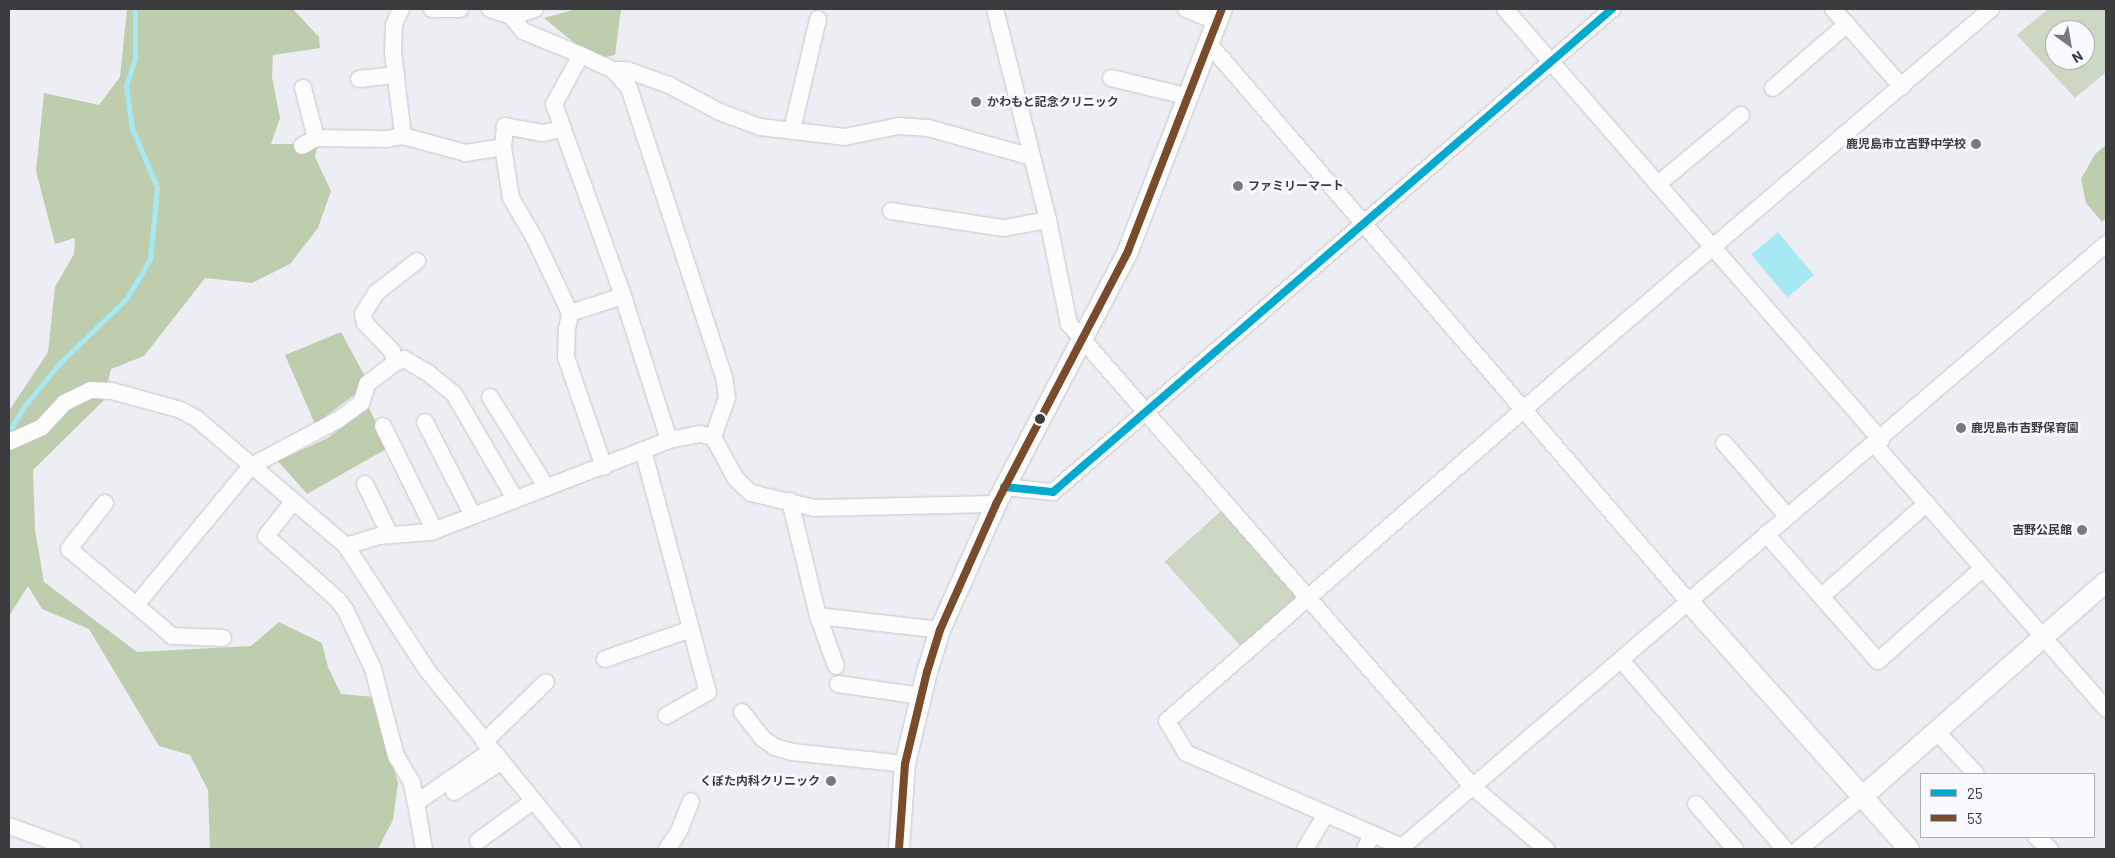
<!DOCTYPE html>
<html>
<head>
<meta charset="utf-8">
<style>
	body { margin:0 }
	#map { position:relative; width:2115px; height:858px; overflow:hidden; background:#edeef3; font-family:Barlow,"Noto Sans JP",sans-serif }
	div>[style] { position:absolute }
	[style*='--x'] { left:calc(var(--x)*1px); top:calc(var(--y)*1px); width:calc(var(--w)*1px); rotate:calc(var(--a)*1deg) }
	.green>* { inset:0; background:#ccd7c4; transform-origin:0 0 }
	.forest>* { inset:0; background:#bdcdae }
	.water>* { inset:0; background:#a7e9f3; transform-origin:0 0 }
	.stream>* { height:4.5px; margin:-2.25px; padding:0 2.25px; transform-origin:2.25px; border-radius:2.25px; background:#a7e9f3 }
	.roads { filter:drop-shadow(0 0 1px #c6c6ca) drop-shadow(0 0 1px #c6c6ca) }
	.minor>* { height:16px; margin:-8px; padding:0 8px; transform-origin:8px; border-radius:8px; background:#fcfcfd }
	.tertiary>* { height:20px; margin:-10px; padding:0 10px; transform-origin:10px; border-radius:10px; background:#fcfcfd }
	.bus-1>* { height:8px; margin:-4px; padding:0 4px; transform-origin:4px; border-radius:4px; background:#00a9ce }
	.bus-2>* { height:8px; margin:-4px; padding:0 4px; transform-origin:4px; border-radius:4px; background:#7a4b2a }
	.dots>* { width:14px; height:14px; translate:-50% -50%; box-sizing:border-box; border:2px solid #f9faff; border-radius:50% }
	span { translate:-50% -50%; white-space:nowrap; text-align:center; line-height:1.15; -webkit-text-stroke:5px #f9faff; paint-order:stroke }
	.poi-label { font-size:12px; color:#3c3c3f; font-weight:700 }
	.left { translate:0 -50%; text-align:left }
	.right { translate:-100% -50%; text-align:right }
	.frame { position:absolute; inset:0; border:10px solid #3c3c3f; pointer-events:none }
	.legend { position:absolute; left:1920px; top:773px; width:175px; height:65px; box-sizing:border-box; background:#f9faff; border:1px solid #adaeb2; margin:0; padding:6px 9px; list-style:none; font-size:15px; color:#3c3c3f }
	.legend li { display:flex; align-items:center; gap:10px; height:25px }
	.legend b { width:25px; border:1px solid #adaeb2 }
	.north { position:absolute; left:2045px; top:20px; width:50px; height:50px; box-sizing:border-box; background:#f9faff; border:1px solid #adaeb2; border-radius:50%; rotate:148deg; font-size:14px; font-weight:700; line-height:20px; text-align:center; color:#3c3c3f }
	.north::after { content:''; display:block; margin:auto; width:18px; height:22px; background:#7a7a7e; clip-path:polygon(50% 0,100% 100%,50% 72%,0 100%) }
</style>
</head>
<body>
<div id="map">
	<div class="green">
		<i style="clip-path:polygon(evenodd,2048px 9px,2106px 9px,2106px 72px,2075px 98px,2017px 35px,2048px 9px,2055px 30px,2085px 30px,2085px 60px,2055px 60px,2055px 30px)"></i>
		<i style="left:1221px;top:511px;width:116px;height:76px;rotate:48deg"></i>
	</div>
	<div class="forest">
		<i style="clip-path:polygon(127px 9px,293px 9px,319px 37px,320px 48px,273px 55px,272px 77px,280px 118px,271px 144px,318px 144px,315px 157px,331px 191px,318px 228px,290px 264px,252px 283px,205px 278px,144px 356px,111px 369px,103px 401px,33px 470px,35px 530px,44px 582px,137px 652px,251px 646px,279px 622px,322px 643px,328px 667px,341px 694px,374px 697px,398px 783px,393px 820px,378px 849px,210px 849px,208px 790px,190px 755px,159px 746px,89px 629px,42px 609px,28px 586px,9px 616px,9px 411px,48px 352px,55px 287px,74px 254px,75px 238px,55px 244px,36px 171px,44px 93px,99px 105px,120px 77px)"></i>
		<i style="clip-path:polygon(576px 9px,621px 9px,615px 55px,594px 59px,544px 18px)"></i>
		<i style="clip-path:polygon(2106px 145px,2106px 218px,2102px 222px,2086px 203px,2081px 179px,2095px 154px)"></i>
		<i style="clip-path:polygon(341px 332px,369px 384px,315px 424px,285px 355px)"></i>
		<i style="clip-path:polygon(368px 406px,388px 448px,307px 494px,278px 461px,328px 438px)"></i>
	</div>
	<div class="water">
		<i style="left:1778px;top:232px;width:56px;height:35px;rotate:50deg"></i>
	</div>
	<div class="stream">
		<i style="--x:10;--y:430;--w:27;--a:-59"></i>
		<i style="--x:24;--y:407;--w:55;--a:-50.9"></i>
		<i style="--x:59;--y:364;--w:95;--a:-44.1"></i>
		<i style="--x:127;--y:298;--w:45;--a:-59.5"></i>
		<i style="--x:150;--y:259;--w:72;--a:-84.4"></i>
		<i style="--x:157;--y:187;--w:63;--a:-113.3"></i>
		<i style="--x:132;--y:129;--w:43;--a:-97.9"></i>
		<i style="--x:126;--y:86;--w:28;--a:-72"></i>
		<i style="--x:135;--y:59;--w:50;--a:-90"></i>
	</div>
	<div class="roads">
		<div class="minor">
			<i style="--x:401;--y:9;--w:17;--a:114"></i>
			<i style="--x:394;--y:25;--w:27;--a:92"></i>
			<i style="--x:393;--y:52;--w:85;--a:83.2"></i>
			<i style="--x:432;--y:9;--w:28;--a:0"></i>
			<i style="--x:490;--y:9;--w:22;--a:18"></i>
			<i style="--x:511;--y:16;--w:19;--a:51"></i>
			<i style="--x:523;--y:31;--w:63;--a:22.5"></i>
			<i style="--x:581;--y:55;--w:56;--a:118.9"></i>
			<i style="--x:554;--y:104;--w:204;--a:70.2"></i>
			<i style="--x:623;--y:296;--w:151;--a:72.3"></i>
			<i style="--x:995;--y:9;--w:218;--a:75.9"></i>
			<i style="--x:1048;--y:220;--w:106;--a:78.6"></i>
			<i style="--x:1069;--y:324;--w:614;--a:48.89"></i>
			<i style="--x:1473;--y:787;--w:96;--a:40.3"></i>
			<i style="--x:1186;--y:9;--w:35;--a:22"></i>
			<i style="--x:1505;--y:9;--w:572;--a:48.9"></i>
			<i style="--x:1833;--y:9;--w:104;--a:48.5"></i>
			<i style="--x:1991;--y:9;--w:565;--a:139.45"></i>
			<i style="--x:1562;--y:376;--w:524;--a:138.87"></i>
			<i style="--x:1167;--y:721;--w:37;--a:59"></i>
			<i style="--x:1186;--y:753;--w:236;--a:23.5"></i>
			<i style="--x:1402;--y:847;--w:927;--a:-40.58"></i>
			<i style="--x:511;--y:16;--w:25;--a:-16"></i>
			<i style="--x:1210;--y:45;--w:733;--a:49.31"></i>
			<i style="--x:581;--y:55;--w:35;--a:25"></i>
			<i style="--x:613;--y:70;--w:24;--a:48"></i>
			<i style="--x:629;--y:88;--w:304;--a:71.8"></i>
			<i style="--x:724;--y:377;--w:21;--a:82"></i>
			<i style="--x:727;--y:398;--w:41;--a:109.7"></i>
			<i style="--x:613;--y:70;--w:14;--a:0"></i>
			<i style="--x:627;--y:70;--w:45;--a:19.7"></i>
			<i style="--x:669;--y:85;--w:58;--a:27.9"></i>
			<i style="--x:720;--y:112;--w:43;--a:20.6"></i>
			<i style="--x:760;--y:127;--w:86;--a:6.7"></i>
			<i style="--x:845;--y:137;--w:55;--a:-11.5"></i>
			<i style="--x:899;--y:126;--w:29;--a:4"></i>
			<i style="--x:928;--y:128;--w:108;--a:15.6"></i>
			<i style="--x:1111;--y:78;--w:81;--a:13.5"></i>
			<i style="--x:359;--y:79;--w:37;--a:-6"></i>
			<i style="--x:303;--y:88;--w:52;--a:75.4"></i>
			<i style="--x:1773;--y:88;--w:98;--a:-40.9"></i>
			<i style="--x:563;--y:129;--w:20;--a:169"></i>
			<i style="--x:543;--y:133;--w:39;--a:-170"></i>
			<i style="--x:505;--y:126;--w:21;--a:95"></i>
			<i style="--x:503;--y:147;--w:52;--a:81.1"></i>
			<i style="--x:511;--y:198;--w:48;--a:59.7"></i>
			<i style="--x:535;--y:239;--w:82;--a:64.7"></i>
			<i style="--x:792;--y:130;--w:114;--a:-76.8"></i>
			<i style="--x:302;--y:146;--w:16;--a:-30"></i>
			<i style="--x:316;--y:138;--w:71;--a:0.8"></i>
			<i style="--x:387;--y:139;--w:16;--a:-11"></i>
			<i style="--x:403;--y:136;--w:65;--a:15.1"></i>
			<i style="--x:466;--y:153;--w:37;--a:-9"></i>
			<i style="--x:1658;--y:184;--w:108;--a:-39.7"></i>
			<i style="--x:891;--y:211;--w:114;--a:8.6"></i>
			<i style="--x:1004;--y:228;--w:45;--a:-10.3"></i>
			<i style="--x:395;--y:363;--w:10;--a:-24"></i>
			<i style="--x:404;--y:359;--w:28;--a:30"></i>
			<i style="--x:428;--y:373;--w:33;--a:39"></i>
			<i style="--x:454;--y:394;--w:121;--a:59.8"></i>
			<i style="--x:490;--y:397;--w:107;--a:57.9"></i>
			<i style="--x:425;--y:422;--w:103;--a:62.9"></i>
			<i style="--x:383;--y:426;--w:117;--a:63.7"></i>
			<i style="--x:9;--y:442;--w:36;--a:-24"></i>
			<i style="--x:42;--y:427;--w:33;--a:-47"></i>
			<i style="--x:64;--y:403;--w:30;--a:-26"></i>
			<i style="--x:91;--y:390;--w:21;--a:3"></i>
			<i style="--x:112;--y:391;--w:72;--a:15.4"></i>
			<i style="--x:181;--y:410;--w:18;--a:29"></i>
			<i style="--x:197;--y:419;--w:196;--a:40.4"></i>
			<i style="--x:346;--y:546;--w:148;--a:56.8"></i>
			<i style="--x:427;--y:670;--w:231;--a:50.8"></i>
			<i style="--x:1724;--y:443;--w:96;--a:49.2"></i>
			<i style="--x:1875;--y:445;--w:351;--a:48.8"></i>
			<i style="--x:643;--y:450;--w:251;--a:75"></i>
			<i style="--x:708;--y:692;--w:48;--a:150.3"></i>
			<i style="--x:604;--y:467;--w:116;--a:-109.1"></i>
			<i style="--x:566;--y:357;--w:28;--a:-88"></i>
			<i style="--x:567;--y:329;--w:16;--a:-79"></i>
			<i style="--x:570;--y:313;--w:56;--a:-17.8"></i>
			<i style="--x:365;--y:484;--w:57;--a:63.9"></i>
			<i style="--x:1004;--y:487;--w:49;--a:5.8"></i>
			<i style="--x:1053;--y:492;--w:739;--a:-40.83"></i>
			<i style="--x:790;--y:501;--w:118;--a:76.3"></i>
			<i style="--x:818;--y:616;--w:123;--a:6.5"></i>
			<i style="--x:293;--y:502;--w:43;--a:128.5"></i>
			<i style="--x:266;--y:536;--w:96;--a:41.6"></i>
			<i style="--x:338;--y:600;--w:14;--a:54"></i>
			<i style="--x:346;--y:611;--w:64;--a:65"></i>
			<i style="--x:373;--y:669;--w:90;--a:75.2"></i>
			<i style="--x:396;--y:756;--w:31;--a:59"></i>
			<i style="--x:412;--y:783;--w:20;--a:79"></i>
			<i style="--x:105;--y:503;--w:58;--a:128"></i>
			<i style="--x:69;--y:549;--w:87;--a:39.9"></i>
			<i style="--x:136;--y:605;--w:180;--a:-50.4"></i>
			<i style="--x:251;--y:466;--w:98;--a:-27.9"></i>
			<i style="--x:338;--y:420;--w:29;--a:-36"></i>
			<i style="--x:361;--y:403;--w:20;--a:-72"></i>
			<i style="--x:367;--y:384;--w:35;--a:-37"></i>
			<i style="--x:395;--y:363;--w:12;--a:-104"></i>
			<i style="--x:392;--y:351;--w:39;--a:-134"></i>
			<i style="--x:365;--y:323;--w:9;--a:-103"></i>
			<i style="--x:363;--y:314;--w:25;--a:-58"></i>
			<i style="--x:376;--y:293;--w:52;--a:-38"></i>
			<i style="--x:1766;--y:534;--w:169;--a:48.6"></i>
			<i style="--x:1878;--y:661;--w:140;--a:-41.5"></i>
			<i style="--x:346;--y:546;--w:34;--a:-17"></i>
			<i style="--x:379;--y:536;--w:52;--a:-4.4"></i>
			<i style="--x:431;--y:532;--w:255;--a:-21.1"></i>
			<i style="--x:669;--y:440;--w:32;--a:-11"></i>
			<i style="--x:700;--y:434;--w:13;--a:13"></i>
			<i style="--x:713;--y:437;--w:48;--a:61.3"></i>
			<i style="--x:736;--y:479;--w:21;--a:43"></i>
			<i style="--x:751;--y:493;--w:65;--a:13.4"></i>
			<i style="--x:814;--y:508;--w:182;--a:-1.3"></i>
			<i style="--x:1822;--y:596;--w:140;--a:-41.5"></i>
			<i style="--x:136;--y:605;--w:48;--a:40.7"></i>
			<i style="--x:172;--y:636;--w:51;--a:2.2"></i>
			<i style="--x:818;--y:616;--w:53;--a:70.2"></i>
			<i style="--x:605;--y:659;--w:91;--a:-19.2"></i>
			<i style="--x:1621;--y:660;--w:250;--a:49.1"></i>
			<i style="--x:838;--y:684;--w:84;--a:8.2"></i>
			<i style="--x:742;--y:712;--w:33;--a:52"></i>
			<i style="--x:762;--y:738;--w:16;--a:35"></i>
			<i style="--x:775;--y:747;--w:19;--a:16"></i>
			<i style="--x:793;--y:752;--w:113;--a:6.1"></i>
			<i style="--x:1937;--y:732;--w:57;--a:47.1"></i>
			<i style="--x:484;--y:742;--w:86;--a:-44.1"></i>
			<i style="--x:454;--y:792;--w:56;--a:-32.6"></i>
			<i style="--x:1696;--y:804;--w:60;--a:49.1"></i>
			<i style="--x:9;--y:826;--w:68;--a:19.8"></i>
			<i style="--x:2036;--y:837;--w:18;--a:41"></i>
			<i style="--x:478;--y:841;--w:68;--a:-36"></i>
			<i style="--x:424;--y:849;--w:47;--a:-99.9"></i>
			<i style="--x:416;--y:803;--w:91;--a:-34.7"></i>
			<i style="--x:667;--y:849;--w:22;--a:-56"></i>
			<i style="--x:679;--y:831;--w:32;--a:-68"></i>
			<i style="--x:1305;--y:849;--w:41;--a:-59"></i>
			<i style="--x:1365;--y:849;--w:17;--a:-65"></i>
			<i style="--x:1799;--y:849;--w:82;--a:-39.5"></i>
		</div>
		<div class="tertiary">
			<i style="--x:1688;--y:601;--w:332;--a:48.3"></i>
			<i style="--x:1862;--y:797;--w:325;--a:-41.4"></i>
			<i style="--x:899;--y:849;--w:85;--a:-86"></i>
			<i style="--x:905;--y:764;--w:95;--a:-76.6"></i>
			<i style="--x:927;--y:672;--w:44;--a:-72.8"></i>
			<i style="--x:940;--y:630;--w:138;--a:-66"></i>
			<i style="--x:996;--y:504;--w:285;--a:-62.4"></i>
			<i style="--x:1128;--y:251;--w:260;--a:-68.8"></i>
		</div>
	</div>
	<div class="bus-1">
		<i style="--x:1004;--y:487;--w:49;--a:5.8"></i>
		<i style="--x:1053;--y:492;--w:739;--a:-40.83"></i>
	</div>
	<div class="bus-2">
		<i style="--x:899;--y:849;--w:85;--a:-86"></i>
		<i style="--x:905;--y:764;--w:95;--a:-76.6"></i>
		<i style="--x:927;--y:672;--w:44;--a:-72.8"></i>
		<i style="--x:940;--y:630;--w:138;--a:-66"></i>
		<i style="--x:996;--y:504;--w:285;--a:-62.4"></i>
		<i style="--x:1128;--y:251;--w:260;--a:-68.8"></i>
	</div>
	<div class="dots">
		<i style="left:976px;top:102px;background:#7a7a7e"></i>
		<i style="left:1976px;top:144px;background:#7a7a7e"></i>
		<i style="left:1238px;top:186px;background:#7a7a7e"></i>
		<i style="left:1040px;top:419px;background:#3c3c3f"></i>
		<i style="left:1961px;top:428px;background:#7a7a7e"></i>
		<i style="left:2082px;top:530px;background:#7a7a7e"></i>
		<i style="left:831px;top:781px;background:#7a7a7e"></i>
	</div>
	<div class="poi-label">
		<span class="left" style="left:987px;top:102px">かわもと記念クリニック</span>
		<span class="right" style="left:1966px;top:144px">鹿児島市立吉野中学校</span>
		<span class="left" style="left:1248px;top:186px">ファミリーマート</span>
		<span class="left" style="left:1971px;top:428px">鹿児島市吉野保育園</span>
		<span class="right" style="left:2072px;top:530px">吉野公民館</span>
		<span class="right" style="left:820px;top:781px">くぼた内科クリニック</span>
	</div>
	<div class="frame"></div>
	<ul class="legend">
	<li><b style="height:6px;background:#00a9ce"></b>25</li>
	<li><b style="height:6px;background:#7a4b2a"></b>53</li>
	</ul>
	<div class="north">N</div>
</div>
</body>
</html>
